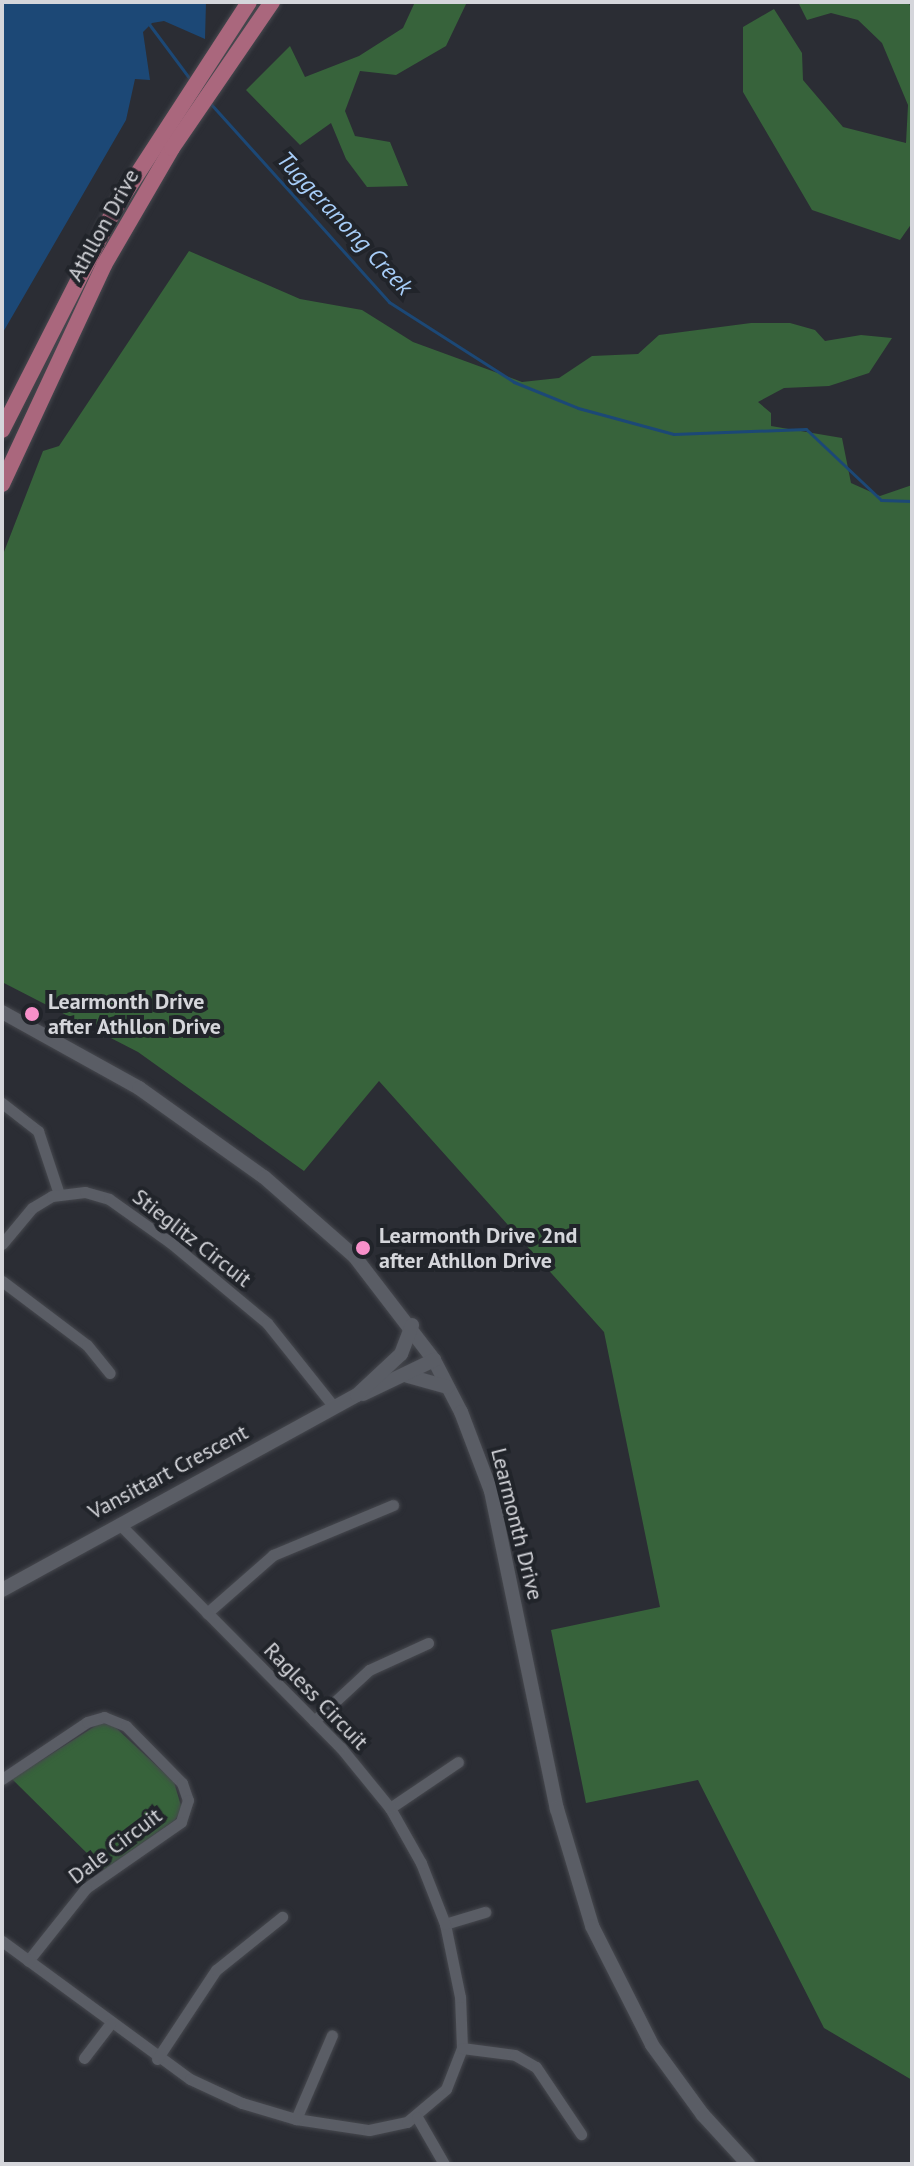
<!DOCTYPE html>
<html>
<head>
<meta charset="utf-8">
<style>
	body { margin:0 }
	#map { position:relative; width:914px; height:2166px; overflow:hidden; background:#2b2d34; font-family:"PT Sans",sans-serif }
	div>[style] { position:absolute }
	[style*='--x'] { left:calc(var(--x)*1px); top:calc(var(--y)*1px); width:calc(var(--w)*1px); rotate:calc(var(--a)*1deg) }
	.green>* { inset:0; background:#37633b }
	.water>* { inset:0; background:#1c4876 }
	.stream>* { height:3px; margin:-1.5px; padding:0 1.5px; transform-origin:1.5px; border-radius:1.5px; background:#1c4876 }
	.roads { filter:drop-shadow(0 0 2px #46484e) drop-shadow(0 0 2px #46484e) }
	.minor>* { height:11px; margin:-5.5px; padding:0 5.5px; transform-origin:5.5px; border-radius:5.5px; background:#5a5d65 }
	.tertiary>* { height:14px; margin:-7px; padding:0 7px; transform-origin:7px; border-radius:7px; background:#5a5d65 }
	.primary>* { height:16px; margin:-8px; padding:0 8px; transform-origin:8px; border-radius:8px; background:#aa677d }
	.dots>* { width:22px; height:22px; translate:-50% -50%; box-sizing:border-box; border:4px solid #21242a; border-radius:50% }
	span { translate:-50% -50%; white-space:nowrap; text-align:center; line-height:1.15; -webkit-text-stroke:8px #21242a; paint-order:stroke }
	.street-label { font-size:22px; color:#d5d6db }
	.poi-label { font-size:22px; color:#d5d6db; font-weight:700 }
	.left { translate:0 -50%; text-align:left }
	.water-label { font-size:24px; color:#a7cdf8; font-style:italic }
	.frame { position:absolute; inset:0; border:4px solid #d5d6db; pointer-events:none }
</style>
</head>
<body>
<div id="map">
	<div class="green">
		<i style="clip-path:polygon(415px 2px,467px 2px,446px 46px,396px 75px,360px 71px,345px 111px,355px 136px,390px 142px,408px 186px,367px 187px,346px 159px,331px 123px,300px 145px,246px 90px,290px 46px,305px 77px,359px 56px,403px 28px)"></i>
		<i style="clip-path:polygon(798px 2px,908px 2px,912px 9px,912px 223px,900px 240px,812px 210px,743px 92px,743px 27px,774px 9px,802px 53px,803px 80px,843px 127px,906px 143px,908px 105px,882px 43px,858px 20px,831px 13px,807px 20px)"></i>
		<i style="clip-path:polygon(189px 251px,300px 299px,362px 310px,413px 342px,522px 382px,559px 378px,592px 356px,638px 354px,659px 335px,751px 323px,790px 323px,815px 330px,825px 341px,861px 335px,892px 338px,869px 373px,829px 386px,784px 388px,758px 402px,771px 413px,771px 426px,842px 438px,851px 483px,880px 496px,912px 485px,912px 2080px,824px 2028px,698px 1780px,586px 1803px,551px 1630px,660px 1607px,604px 1332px,379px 1081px,304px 1171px,138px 1052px,2px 982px,2px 557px,43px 451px,59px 446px)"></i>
		<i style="clip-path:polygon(100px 1723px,114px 1726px,174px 1782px,182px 1809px,175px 1820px,104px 1870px,12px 1779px)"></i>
	</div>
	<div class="water">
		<i style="clip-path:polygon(2px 2px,206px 2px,205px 39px,164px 21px,152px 23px,143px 32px,150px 80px,135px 79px,126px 120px,2px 334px)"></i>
	</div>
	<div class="stream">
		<i style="--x:149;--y:24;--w:69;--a:53.3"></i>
		<i style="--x:210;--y:103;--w:268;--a:48"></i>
		<i style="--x:389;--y:302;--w:148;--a:32.6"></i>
		<i style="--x:514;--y:382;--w:69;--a:22.1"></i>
		<i style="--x:578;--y:408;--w:99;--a:15.2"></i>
		<i style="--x:674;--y:434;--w:132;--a:-2.2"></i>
		<i style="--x:806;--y:429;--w:103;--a:43.4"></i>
		<i style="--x:881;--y:500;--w:31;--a:2"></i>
	</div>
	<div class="roads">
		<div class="minor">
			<i style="--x:2;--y:1103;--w:46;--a:37.9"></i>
			<i style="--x:38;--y:1131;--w:66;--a:71.6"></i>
			<i style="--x:2;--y:1244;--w:47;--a:-50.2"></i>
			<i style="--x:32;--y:1208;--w:23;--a:-31"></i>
			<i style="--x:52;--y:1196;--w:33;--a:-7"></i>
			<i style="--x:85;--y:1192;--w:25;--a:16"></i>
			<i style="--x:109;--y:1199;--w:76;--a:35.4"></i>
			<i style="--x:171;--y:1243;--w:125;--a:39.8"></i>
			<i style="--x:267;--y:1323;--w:107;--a:51.4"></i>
			<i style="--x:2;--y:1281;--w:106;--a:37"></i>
			<i style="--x:87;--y:1345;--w:36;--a:51"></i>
			<i style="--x:207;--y:1613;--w:88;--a:-41.3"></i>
			<i style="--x:273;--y:1555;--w:130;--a:-22.6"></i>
			<i style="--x:314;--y:1721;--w:75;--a:-42.8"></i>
			<i style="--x:369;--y:1670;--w:65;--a:-24.6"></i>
			<i style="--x:2;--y:1779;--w:102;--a:-33.8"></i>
			<i style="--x:87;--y:1722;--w:18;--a:-16"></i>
			<i style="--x:104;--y:1717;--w:24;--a:22"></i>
			<i style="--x:126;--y:1726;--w:80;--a:45.5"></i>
			<i style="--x:182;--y:1783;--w:18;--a:71"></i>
			<i style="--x:188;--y:1800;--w:23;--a:108"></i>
			<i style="--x:181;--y:1822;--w:116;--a:145.2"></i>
			<i style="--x:86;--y:1888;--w:93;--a:128.5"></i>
			<i style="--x:390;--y:1808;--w:82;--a:-34.1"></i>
			<i style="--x:445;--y:1924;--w:42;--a:-16.7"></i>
			<i style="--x:2;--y:1941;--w:233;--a:36.3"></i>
			<i style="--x:190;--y:2079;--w:57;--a:24.8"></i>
			<i style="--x:242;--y:2103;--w:56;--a:16.5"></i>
			<i style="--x:296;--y:2119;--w:74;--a:8.6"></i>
			<i style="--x:369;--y:2130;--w:39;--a:-12"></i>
			<i style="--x:407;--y:2122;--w:51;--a:-40.2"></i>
			<i style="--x:446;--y:2089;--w:44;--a:-68.7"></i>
			<i style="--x:462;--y:2048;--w:51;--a:-92.2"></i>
			<i style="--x:460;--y:1997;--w:75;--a:-101.6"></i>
			<i style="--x:445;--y:1924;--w:66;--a:-111.5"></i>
			<i style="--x:421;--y:1863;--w:63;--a:-119.4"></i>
			<i style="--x:390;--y:1808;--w:77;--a:-129.2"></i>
			<i style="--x:341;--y:1748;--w:315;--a:-134.7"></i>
			<i style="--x:462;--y:2048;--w:53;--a:7.5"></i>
			<i style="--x:515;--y:2055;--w:24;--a:30"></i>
			<i style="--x:536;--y:2067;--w:81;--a:56.1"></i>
			<i style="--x:84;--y:2058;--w:43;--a:-52.6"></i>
			<i style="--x:157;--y:2059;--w:107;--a:-56.5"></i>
			<i style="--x:216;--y:1970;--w:85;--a:-38.8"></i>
			<i style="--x:417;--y:2117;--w:54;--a:60.1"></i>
			<i style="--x:296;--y:2119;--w:91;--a:-66.8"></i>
		</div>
		<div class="tertiary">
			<i style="--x:2;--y:1012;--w:157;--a:29"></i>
			<i style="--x:139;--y:1088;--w:153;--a:35.5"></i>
			<i style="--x:264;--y:1177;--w:121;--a:41.3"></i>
			<i style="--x:355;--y:1257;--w:130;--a:52.5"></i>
			<i style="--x:434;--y:1360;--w:59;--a:62.6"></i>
			<i style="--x:461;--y:1412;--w:85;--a:69.2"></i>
			<i style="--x:491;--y:1491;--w:325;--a:78.3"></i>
			<i style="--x:557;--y:1809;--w:122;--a:73.3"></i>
			<i style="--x:592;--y:1926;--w:133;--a:63.2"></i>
			<i style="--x:652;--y:2045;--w:87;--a:53.9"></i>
			<i style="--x:703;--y:2115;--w:67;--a:47.4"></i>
			<i style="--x:408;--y:1376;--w:41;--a:15.4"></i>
			<i style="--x:363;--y:1394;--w:79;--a:-25.6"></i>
			<i style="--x:2;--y:1590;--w:405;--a:-28.8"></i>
			<i style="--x:357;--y:1395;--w:60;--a:-43"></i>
			<i style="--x:401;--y:1354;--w:31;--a:-69"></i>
		</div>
		<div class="primary">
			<i style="--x:2;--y:430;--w:247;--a:-63"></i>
			<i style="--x:114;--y:210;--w:248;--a:-57"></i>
			<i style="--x:2;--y:484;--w:242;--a:-65"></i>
			<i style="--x:104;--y:265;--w:135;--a:-59.8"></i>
			<i style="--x:172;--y:148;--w:177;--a:-55.6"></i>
		</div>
	</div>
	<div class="dots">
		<i style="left:32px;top:1014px;background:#f890ca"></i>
		<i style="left:363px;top:1248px;background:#f890ca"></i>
	</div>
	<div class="street-label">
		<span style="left:103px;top:225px;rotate:-61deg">Athllon Drive</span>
		<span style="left:192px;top:1238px;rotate:38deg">Stieglitz Circuit</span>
		<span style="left:168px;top:1472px;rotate:-28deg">Vansittart Crescent</span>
		<span style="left:517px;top:1524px;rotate:76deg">Learmonth Drive</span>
		<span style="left:316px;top:1696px;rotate:46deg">Ragless Circuit</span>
		<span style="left:115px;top:1846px;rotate:-37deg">Dale Circuit</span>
	</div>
	<div class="poi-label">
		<span class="left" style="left:48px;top:1014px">Learmonth Drive<br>after Athllon Drive</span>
		<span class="left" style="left:379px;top:1248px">Learmonth Drive 2nd<br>after Athllon Drive</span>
	</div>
	<div class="water-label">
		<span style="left:345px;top:223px;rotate:47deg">Tuggeranong Creek</span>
	</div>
	<div class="frame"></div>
</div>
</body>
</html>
